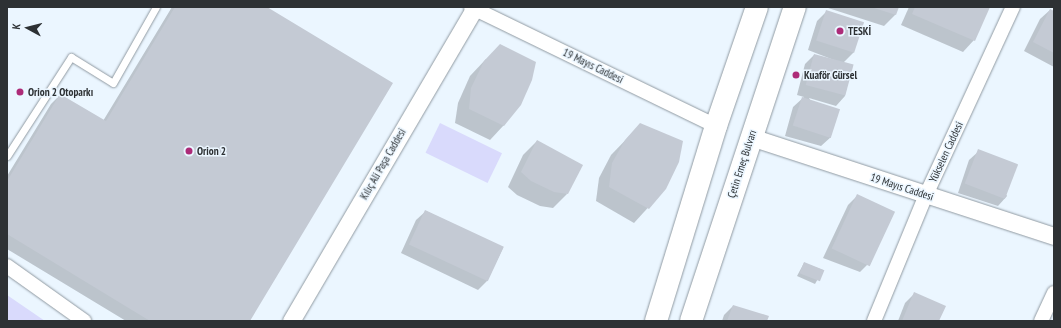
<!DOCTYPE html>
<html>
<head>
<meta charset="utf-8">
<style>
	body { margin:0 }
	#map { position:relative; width:1061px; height:328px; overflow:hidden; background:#ebf6ff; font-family:"PT Sans Narrow",sans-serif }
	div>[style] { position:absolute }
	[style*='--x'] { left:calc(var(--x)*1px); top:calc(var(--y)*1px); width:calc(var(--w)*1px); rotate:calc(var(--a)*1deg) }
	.green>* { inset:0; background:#d9dafc; transform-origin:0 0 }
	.shadow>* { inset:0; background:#0003 }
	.building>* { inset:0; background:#c4cad4; transform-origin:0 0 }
	.roads { filter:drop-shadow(0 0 1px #909aa2) drop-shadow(0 0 1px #909aa2) }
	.service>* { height:7px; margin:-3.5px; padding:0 3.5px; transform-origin:3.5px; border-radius:3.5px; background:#fff }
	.minor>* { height:14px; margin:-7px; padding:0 7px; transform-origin:7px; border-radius:7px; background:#fff }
	.tertiary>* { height:17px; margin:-8.5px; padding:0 8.5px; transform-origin:8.5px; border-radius:8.5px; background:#fff }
	.primary>* { height:22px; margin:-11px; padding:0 11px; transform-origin:11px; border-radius:11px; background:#fff }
	.dots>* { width:11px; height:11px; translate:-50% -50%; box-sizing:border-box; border:2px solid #ebf6ff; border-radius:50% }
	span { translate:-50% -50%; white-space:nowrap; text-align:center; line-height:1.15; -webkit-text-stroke:3px #ebf6ff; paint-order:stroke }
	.poi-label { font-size:11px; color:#2d3134; font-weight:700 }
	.left { translate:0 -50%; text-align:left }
	.street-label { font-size:11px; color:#2d3134 }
	.frame { position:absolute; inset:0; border:8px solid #2d3134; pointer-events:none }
	.north { position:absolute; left:8px; top:8px; width:40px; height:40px; -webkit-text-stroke:3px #ebf6ff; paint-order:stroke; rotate:277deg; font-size:11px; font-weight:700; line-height:16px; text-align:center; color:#2d3134 }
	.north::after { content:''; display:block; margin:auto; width:14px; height:18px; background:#2d3134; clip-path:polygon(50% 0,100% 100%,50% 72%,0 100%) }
</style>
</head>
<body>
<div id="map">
	<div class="green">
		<i style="left:440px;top:123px;width:69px;height:33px;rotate:26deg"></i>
		<i style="clip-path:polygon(7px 295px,45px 321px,7px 321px)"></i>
	</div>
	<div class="shadow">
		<i style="clip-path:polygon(172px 7px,265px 7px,249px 321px,126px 321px,7px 249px,7px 176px,51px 104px,60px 95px,103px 121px)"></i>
		<i style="clip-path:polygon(825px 7px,898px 7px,895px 15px,884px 26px)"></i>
		<i style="clip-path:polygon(909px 7px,989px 7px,974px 40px,963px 52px,901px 25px)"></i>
		<i style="clip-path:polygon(1050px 10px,1054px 12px,1054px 67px,1024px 51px,1040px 19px)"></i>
		<i style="clip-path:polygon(826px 12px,854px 52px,843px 63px,845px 96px,836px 106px,809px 98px,831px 137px,821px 146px,785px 136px,793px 107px,804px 97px,797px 95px,805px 64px,814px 55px,839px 62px,808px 50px,817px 21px)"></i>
		<i style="clip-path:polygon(486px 59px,504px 125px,490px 140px,455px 123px,458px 103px,470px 76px)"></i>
		<i style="clip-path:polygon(641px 124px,665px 189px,634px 223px,596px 201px,599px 178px,611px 155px)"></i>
		<i style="clip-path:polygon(537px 141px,567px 194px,553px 208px,540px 206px,517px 195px,508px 187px,523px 155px)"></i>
		<i style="clip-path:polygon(979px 151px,1007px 196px,998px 206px,958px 193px,969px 160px)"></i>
		<i style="clip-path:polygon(857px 196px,869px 263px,860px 272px,823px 258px,848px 205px)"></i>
		<i style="clip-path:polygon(426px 211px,503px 248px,487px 281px,478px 290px,401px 253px,416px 220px)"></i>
		<i style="clip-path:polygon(804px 263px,823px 270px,815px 284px,797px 276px)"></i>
		<i style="clip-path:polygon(914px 294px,938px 321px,898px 321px,905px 303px)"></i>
		<i style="clip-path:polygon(733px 306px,766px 321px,722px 321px,724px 315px)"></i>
	</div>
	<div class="building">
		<i style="clip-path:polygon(175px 7px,267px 7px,393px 83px,250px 321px,150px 321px,7px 234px,7px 181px,60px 94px,106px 121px)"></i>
		<i style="clip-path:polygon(871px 7px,899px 7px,896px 15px)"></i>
		<i style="clip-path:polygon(915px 7px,990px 7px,975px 41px,912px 14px)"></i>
		<i style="clip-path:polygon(1050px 9px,1054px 11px,1054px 53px,1033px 42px)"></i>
		<i style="left:826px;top:10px;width:40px;height:32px;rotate:18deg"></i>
		<i style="clip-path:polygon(500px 44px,536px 62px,532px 80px,521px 105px,504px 126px,469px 109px,471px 88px,484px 61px)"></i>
		<i style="left:814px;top:54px;width:41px;height:32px;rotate:15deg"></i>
		<i style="left:802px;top:97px;width:40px;height:30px;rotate:18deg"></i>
		<i style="clip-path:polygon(640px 123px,683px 141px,679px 162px,666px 189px,649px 209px,609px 187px,612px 163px,625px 140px)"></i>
		<i style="clip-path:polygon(537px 140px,583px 165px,568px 194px,554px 192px,531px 181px,521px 172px)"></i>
		<i style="left:978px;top:149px;width:43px;height:37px;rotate:21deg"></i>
		<i style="left:857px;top:194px;width:42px;height:60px;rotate:25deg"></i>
		<i style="left:425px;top:210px;width:87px;height:38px;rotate:25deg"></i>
		<i style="left:804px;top:262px;width:22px;height:12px;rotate:22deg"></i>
		<i style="clip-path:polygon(914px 292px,946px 306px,939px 321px,902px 321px)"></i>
		<i style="clip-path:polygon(733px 305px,769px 316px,767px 321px,727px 321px)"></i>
	</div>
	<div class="roads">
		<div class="service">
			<i style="--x:7;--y:156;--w:118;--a:-57.1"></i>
			<i style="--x:71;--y:57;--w:49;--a:31.8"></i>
			<i style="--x:113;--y:83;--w:87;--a:-60.5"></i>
		</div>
		<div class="minor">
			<i style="--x:471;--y:7;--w:272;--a:25.9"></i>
			<i style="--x:7;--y:266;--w:95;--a:35.5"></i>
			<i style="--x:874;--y:321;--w:136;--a:-67.6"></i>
			<i style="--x:926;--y:195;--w:207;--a:-65.2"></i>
			<i style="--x:1041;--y:321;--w:31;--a:-65"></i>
		</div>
		<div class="tertiary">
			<i style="--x:751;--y:137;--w:319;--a:18.1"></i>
			<i style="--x:291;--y:321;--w:364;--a:-59.6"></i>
		</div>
		<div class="primary">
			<i style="--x:656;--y:321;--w:204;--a:-72.9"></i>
			<i style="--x:716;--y:126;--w:126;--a:-71"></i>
			<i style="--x:691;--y:321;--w:331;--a:-71.7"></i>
		</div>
	</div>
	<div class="dots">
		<i style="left:840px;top:31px;background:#ad2b78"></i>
		<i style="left:796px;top:75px;background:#ad2b78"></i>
		<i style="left:20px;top:92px;background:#ad2b78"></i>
		<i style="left:189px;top:151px;background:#ad2b78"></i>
	</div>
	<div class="poi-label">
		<span class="left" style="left:848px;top:31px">TESKİ</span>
		<span class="left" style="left:804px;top:75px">Kuaför Gürsel</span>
		<span class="left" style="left:28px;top:92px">Orion 2 Otoparkı</span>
		<span class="left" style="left:197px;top:151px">Orion 2</span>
	</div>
	<div class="street-label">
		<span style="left:593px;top:66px;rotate:26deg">19 Mayıs Caddesi</span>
		<span style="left:946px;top:152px;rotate:-65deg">Yükselen Caddesi</span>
		<span style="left:383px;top:164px;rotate:-60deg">Kılıç Ali Paşa Caddesi</span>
		<span style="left:742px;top:164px;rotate:-72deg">Çetin Emeç Bulvarı</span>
		<span style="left:902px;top:187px;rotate:18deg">19 Mayıs Caddesi</span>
	</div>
	<div class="frame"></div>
	<div class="north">K</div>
</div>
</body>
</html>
